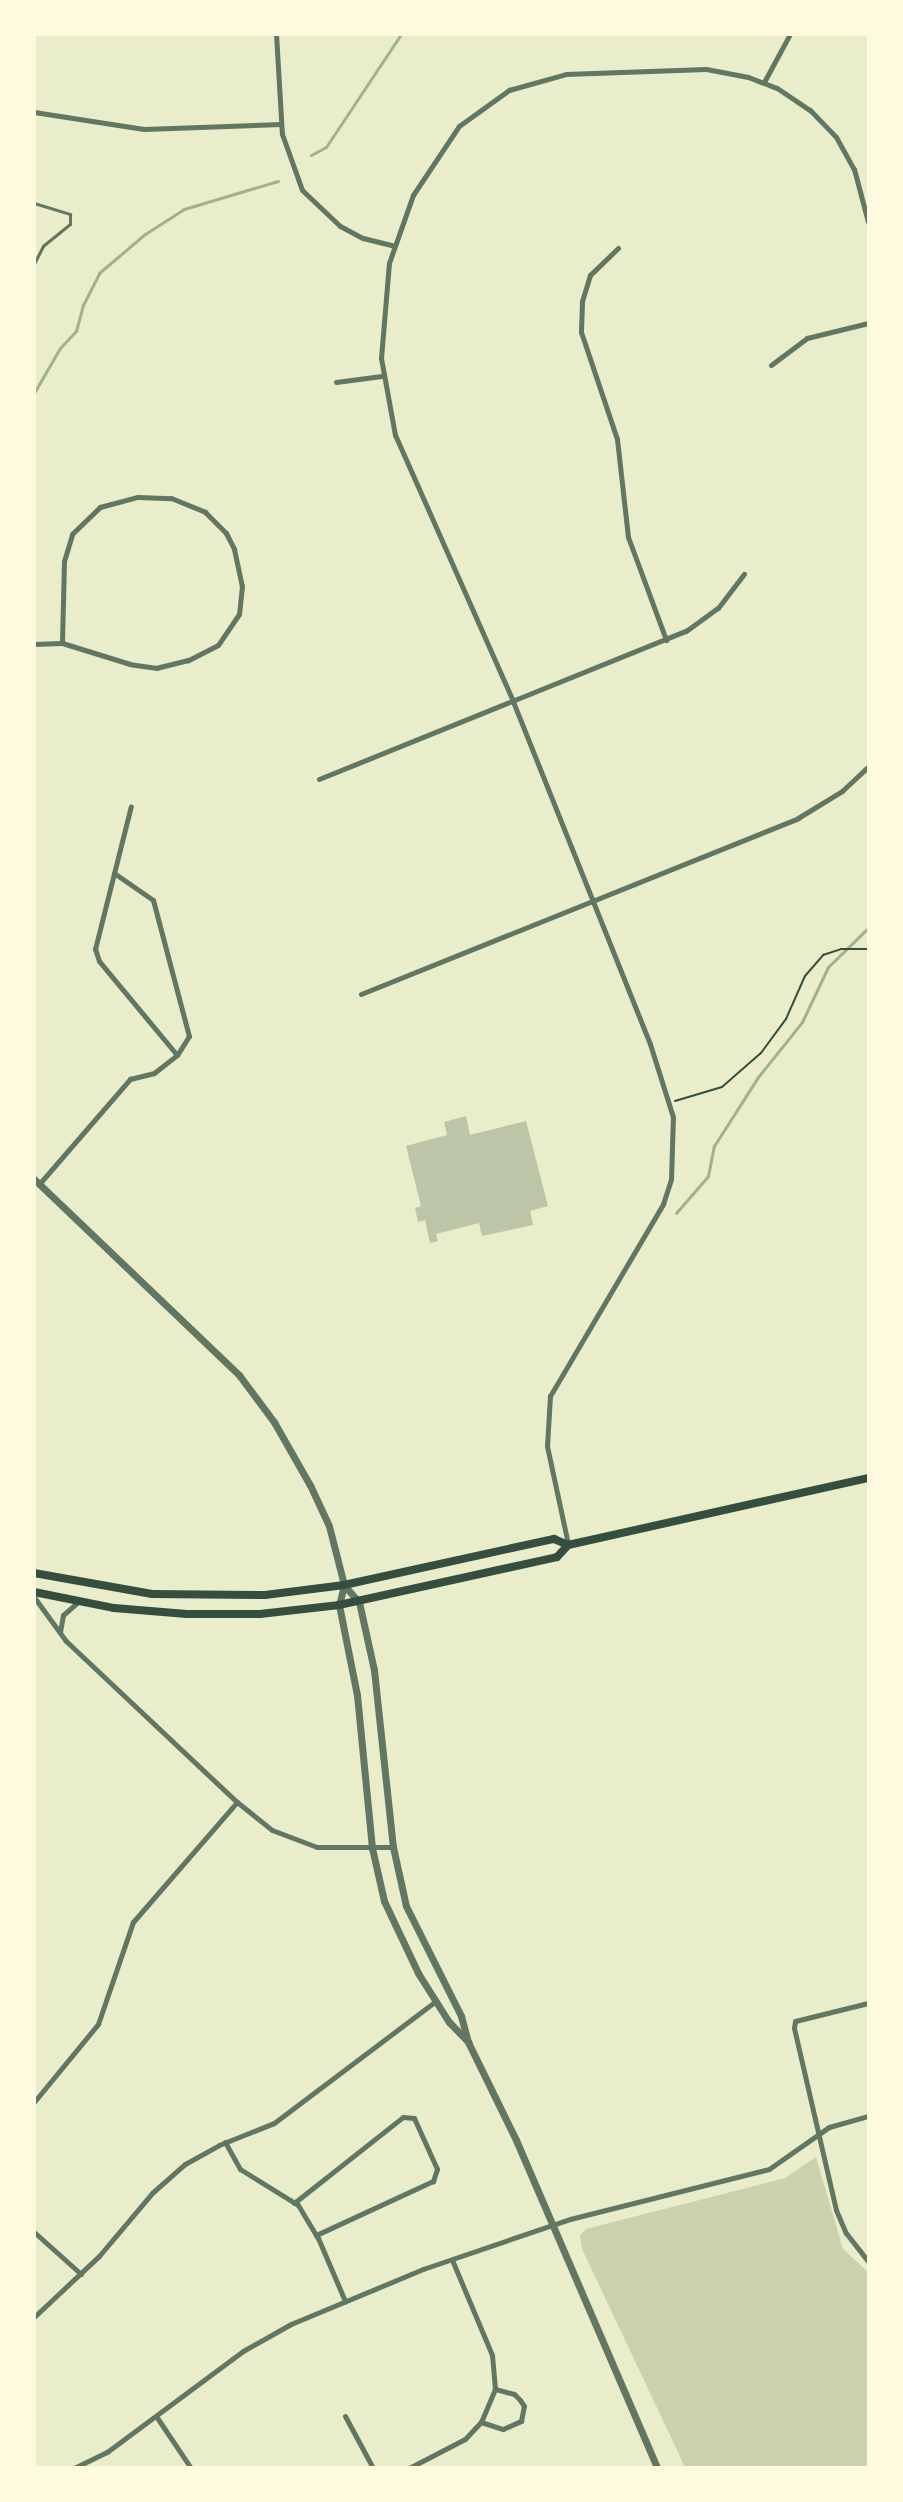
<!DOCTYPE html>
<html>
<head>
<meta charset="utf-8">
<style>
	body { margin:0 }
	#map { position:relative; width:903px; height:2502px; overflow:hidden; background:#e9edc9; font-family:Jost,sans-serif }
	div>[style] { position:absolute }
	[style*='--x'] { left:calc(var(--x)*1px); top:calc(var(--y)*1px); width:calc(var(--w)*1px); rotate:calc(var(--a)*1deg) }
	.green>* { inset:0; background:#cad2ad }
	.stream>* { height:3px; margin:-1.5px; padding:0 1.5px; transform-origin:1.5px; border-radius:1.5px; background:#a3b18a }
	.building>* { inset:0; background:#bcc5a7 }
	.path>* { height:2px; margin:-1px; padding:0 1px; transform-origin:1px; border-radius:1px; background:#344e41 }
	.service>* { height:3px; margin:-1.5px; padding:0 1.5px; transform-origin:1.5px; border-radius:1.5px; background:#617663 }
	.minor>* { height:5px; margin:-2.5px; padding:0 2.5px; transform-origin:2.5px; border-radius:2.5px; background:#617663 }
	.tertiary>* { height:7px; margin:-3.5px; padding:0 3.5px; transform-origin:3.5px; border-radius:3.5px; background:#617663 }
	.secondary>* { height:8px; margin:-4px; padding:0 4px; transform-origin:4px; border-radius:4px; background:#344e41 }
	span { translate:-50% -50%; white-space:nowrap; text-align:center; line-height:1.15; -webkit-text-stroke:6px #fefae0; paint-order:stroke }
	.frame { position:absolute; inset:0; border:36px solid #fefae0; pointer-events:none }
</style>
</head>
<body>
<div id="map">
	<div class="green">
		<i style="clip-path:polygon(816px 2157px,843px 2249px,868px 2272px,868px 2467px,685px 2467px,582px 2249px,580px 2235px,586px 2229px,785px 2178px)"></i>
	</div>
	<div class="stream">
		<i style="--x:311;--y:155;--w:17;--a:-28"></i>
		<i style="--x:326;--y:147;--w:136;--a:-56.4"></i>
		<i style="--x:34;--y:393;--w:52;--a:-60"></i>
		<i style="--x:60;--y:348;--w:23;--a:-47"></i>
		<i style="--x:76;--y:331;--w:27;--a:-75"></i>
		<i style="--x:83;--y:305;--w:36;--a:-63"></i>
		<i style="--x:99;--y:273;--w:60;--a:-40.3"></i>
		<i style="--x:145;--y:234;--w:46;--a:-32.7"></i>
		<i style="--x:184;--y:209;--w:98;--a:-16.6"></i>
		<i style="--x:676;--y:1213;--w:49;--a:-49.1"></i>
		<i style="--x:708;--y:1176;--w:31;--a:-79"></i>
		<i style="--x:714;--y:1146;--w:82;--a:-57.5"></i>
		<i style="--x:758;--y:1077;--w:70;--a:-51.3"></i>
		<i style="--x:802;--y:1022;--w:61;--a:-64.7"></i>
		<i style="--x:828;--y:967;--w:56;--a:-44.3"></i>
	</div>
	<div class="building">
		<i style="clip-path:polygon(466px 1116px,470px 1135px,526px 1121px,548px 1206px,530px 1211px,533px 1225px,482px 1236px,479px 1223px,436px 1234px,438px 1241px,430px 1243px,425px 1220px,418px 1222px,415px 1208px,421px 1206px,406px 1146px,447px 1135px,444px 1122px)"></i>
	</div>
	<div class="path">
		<i style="--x:675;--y:1101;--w:49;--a:-16.6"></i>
		<i style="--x:722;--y:1087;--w:52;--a:-41.1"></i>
		<i style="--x:761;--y:1053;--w:42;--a:-53.7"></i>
		<i style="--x:786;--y:1019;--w:47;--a:-66.2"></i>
		<i style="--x:805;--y:976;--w:28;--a:-49"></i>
		<i style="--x:823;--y:955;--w:19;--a:-18"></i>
		<i style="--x:841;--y:949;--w:27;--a:0"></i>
	</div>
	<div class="service">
		<i style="--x:34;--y:203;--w:38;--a:17"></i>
		<i style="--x:70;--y:214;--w:10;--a:90"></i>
		<i style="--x:70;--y:224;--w:35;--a:141"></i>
		<i style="--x:43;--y:246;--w:20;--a:117"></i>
	</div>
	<div class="minor">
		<i style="--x:276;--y:34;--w:100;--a:86.6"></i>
		<i style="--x:282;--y:134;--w:59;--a:70.3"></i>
		<i style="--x:302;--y:190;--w:52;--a:43.5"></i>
		<i style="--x:340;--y:226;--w:26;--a:28"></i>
		<i style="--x:363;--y:238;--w:32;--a:14"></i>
		<i style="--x:764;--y:82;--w:55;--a:-61.6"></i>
		<i style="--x:34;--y:112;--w:111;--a:8.8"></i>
		<i style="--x:144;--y:129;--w:137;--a:-2.1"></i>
		<i style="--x:618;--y:248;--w:39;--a:136"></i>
		<i style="--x:590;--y:275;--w:28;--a:107"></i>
		<i style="--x:582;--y:302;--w:30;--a:92"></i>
		<i style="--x:581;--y:332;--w:113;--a:71.4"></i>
		<i style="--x:617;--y:439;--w:99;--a:83.6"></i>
		<i style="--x:628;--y:537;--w:110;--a:69.7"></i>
		<i style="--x:771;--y:365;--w:45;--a:-36.9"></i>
		<i style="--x:807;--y:338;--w:63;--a:-13.8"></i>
		<i style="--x:336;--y:382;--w:46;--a:-7.4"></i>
		<i style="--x:138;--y:497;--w:33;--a:2"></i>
		<i style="--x:171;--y:498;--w:37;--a:22"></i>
		<i style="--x:205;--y:512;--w:30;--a:45"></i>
		<i style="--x:226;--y:533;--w:18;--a:63"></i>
		<i style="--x:234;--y:549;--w:38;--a:78"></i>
		<i style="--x:242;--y:586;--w:28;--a:96"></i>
		<i style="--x:239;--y:614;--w:37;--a:124"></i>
		<i style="--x:218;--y:645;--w:34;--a:153"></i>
		<i style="--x:188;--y:660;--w:32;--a:166"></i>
		<i style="--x:157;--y:668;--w:27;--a:-172"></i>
		<i style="--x:130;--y:664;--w:71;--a:-162.8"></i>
		<i style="--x:62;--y:643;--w:82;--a:-88.6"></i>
		<i style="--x:64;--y:561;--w:28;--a:-73"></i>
		<i style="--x:72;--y:534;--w:39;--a:-44"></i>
		<i style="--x:100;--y:507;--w:39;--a:-15"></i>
		<i style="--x:34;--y:644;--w:28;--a:-2"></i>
		<i style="--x:319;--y:779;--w:396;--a:-22"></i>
		<i style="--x:686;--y:631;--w:39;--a:-36"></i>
		<i style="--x:718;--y:608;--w:43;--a:-52.6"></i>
		<i style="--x:114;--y:873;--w:47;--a:34.7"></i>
		<i style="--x:153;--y:900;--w:141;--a:75.2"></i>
		<i style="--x:189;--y:1036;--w:22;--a:122"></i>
		<i style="--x:361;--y:994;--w:471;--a:-21.9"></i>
		<i style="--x:798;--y:818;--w:52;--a:-31.5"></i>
		<i style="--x:842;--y:791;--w:35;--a:-43"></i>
		<i style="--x:40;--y:1183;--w:138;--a:-49.1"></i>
		<i style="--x:130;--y:1079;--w:25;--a:-14"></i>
		<i style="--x:154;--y:1073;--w:29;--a:-38"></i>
		<i style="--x:177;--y:1055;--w:122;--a:-129.7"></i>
		<i style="--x:99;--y:961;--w:13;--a:-108"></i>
		<i style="--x:95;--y:949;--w:147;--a:-75.9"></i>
		<i style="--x:568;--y:1544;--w:100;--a:-102.1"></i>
		<i style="--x:547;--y:1446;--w:50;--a:-86.6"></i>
		<i style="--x:550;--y:1396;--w:223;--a:-59.5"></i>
		<i style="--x:663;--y:1204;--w:26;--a:-72"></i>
		<i style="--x:671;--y:1179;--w:62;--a:-88.2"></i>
		<i style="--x:673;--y:1117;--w:77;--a:-107.5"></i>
		<i style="--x:650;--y:1044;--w:369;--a:-111.8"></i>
		<i style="--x:513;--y:701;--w:291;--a:-113.9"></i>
		<i style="--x:395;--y:435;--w:78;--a:-100.3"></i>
		<i style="--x:381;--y:358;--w:95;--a:-85.2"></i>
		<i style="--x:389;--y:263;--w:72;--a:-70.6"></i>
		<i style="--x:413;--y:195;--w:83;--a:-56.3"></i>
		<i style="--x:459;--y:126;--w:62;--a:-35.8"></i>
		<i style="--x:509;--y:90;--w:59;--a:-15.7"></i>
		<i style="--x:566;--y:74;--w:140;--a:-2"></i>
		<i style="--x:706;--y:69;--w:43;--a:10.8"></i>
		<i style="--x:748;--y:77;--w:31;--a:21"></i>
		<i style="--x:777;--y:88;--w:40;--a:34"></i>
		<i style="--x:810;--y:110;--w:37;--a:46"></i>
		<i style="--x:836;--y:137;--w:37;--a:61"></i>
		<i style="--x:854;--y:169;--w:55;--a:75.2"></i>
		<i style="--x:34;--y:1597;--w:54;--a:54"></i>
		<i style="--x:66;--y:1641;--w:235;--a:43.3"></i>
		<i style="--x:237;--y:1802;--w:45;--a:38.7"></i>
		<i style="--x:272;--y:1830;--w:48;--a:20.7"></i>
		<i style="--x:317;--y:1847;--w:76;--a:0"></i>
		<i style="--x:60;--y:1632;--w:17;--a:-80"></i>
		<i style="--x:63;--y:1615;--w:20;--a:-41"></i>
		<i style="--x:868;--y:2003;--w:75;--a:166.1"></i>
		<i style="--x:795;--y:2021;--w:7;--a:98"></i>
		<i style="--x:794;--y:2028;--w:187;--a:77"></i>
		<i style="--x:836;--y:2210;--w:25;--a:67"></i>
		<i style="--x:846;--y:2233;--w:36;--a:52"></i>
		<i style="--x:34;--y:2102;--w:101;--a:-50.6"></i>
		<i style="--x:98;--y:2024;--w:108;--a:-71.1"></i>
		<i style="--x:133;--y:1922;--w:159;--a:-49.1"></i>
		<i style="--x:225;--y:2142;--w:31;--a:61"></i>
		<i style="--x:240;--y:2169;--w:68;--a:31.8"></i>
		<i style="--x:298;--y:2205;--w:39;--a:59"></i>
		<i style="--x:318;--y:2238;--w:69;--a:66.8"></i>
		<i style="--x:294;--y:2203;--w:139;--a:-38.3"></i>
		<i style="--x:403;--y:2117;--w:11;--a:5"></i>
		<i style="--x:414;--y:2118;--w:56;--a:65.7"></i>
		<i style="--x:437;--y:2169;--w:13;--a:108"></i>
		<i style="--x:433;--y:2181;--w:129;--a:155.2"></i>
		<i style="--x:34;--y:2232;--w:63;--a:41.8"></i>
		<i style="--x:34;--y:2317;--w:89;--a:-43.2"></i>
		<i style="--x:99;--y:2256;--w:82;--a:-49.9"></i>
		<i style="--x:152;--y:2193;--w:44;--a:-41.3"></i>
		<i style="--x:185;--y:2164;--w:39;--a:-29"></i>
		<i style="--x:219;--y:2145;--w:59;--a:-21.8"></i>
		<i style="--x:274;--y:2123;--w:203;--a:-37"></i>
		<i style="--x:156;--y:2416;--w:63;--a:56.1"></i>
		<i style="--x:345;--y:2416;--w:59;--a:61.7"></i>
		<i style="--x:481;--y:2422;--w:23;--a:18"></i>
		<i style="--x:503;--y:2429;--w:20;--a:-24"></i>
		<i style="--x:521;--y:2421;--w:15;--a:-79"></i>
		<i style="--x:524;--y:2406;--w:7;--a:-124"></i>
		<i style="--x:520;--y:2400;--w:8;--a:-135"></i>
		<i style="--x:514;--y:2394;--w:20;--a:-165"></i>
		<i style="--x:74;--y:2468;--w:37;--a:-26"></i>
		<i style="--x:107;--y:2452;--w:169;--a:-36.6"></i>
		<i style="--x:243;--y:2351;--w:55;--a:-29.4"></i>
		<i style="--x:291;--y:2324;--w:143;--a:-22.6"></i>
		<i style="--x:423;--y:2269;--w:155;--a:-18.8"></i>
		<i style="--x:570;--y:2219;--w:205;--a:-14.1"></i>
		<i style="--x:769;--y:2169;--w:73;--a:-35"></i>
		<i style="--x:829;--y:2127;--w:41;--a:-15.8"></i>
		<i style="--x:409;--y:2468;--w:63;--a:-27.4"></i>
		<i style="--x:465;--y:2439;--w:23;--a:-47"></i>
		<i style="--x:481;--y:2422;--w:36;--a:-67"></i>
		<i style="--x:495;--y:2389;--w:34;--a:-95"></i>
		<i style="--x:492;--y:2355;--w:103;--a:-112.8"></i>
	</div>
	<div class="tertiary">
		<i style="--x:34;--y:1179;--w:284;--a:43.7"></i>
		<i style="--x:239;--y:1375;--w:59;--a:53.3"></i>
		<i style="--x:274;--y:1422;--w:73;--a:60.3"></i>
		<i style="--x:310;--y:1485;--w:45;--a:65.1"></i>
		<i style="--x:329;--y:1526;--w:61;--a:75.7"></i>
		<i style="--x:344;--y:1585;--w:21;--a:104"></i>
		<i style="--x:339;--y:1605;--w:92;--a:78.7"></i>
		<i style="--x:357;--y:1695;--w:154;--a:84.4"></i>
		<i style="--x:372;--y:1848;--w:54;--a:77.2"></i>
		<i style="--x:384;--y:1901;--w:80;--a:64.7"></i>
		<i style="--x:418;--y:1973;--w:58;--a:57.7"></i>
		<i style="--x:449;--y:2022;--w:28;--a:46"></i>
		<i style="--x:344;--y:1585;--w:23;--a:49"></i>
		<i style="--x:359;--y:1602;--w:70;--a:77.6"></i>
		<i style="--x:374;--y:1670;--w:178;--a:83.9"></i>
		<i style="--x:393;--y:1847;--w:60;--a:77.6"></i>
		<i style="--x:406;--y:1906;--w:123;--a:63.4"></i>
		<i style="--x:461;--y:2016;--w:27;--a:75"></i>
		<i style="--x:468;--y:2042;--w:109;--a:63.9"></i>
		<i style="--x:516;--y:2140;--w:357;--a:66.7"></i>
	</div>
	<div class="secondary">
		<i style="--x:34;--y:1573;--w:120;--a:10.1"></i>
		<i style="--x:152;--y:1594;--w:113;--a:0.5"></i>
		<i style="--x:265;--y:1595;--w:80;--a:-7.2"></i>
		<i style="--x:344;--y:1585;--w:215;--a:-12.4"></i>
		<i style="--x:554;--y:1539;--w:15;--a:23"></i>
		<i style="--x:34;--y:1592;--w:82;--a:11.3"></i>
		<i style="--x:114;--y:1608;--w:73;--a:4.7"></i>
		<i style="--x:187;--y:1614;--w:73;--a:0"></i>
		<i style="--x:260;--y:1614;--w:80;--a:-6.5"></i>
		<i style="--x:339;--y:1605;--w:223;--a:-12.4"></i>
		<i style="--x:557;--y:1557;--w:16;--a:-47"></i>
		<i style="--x:568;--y:1545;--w:307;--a:-12.6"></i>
	</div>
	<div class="frame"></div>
</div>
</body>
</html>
